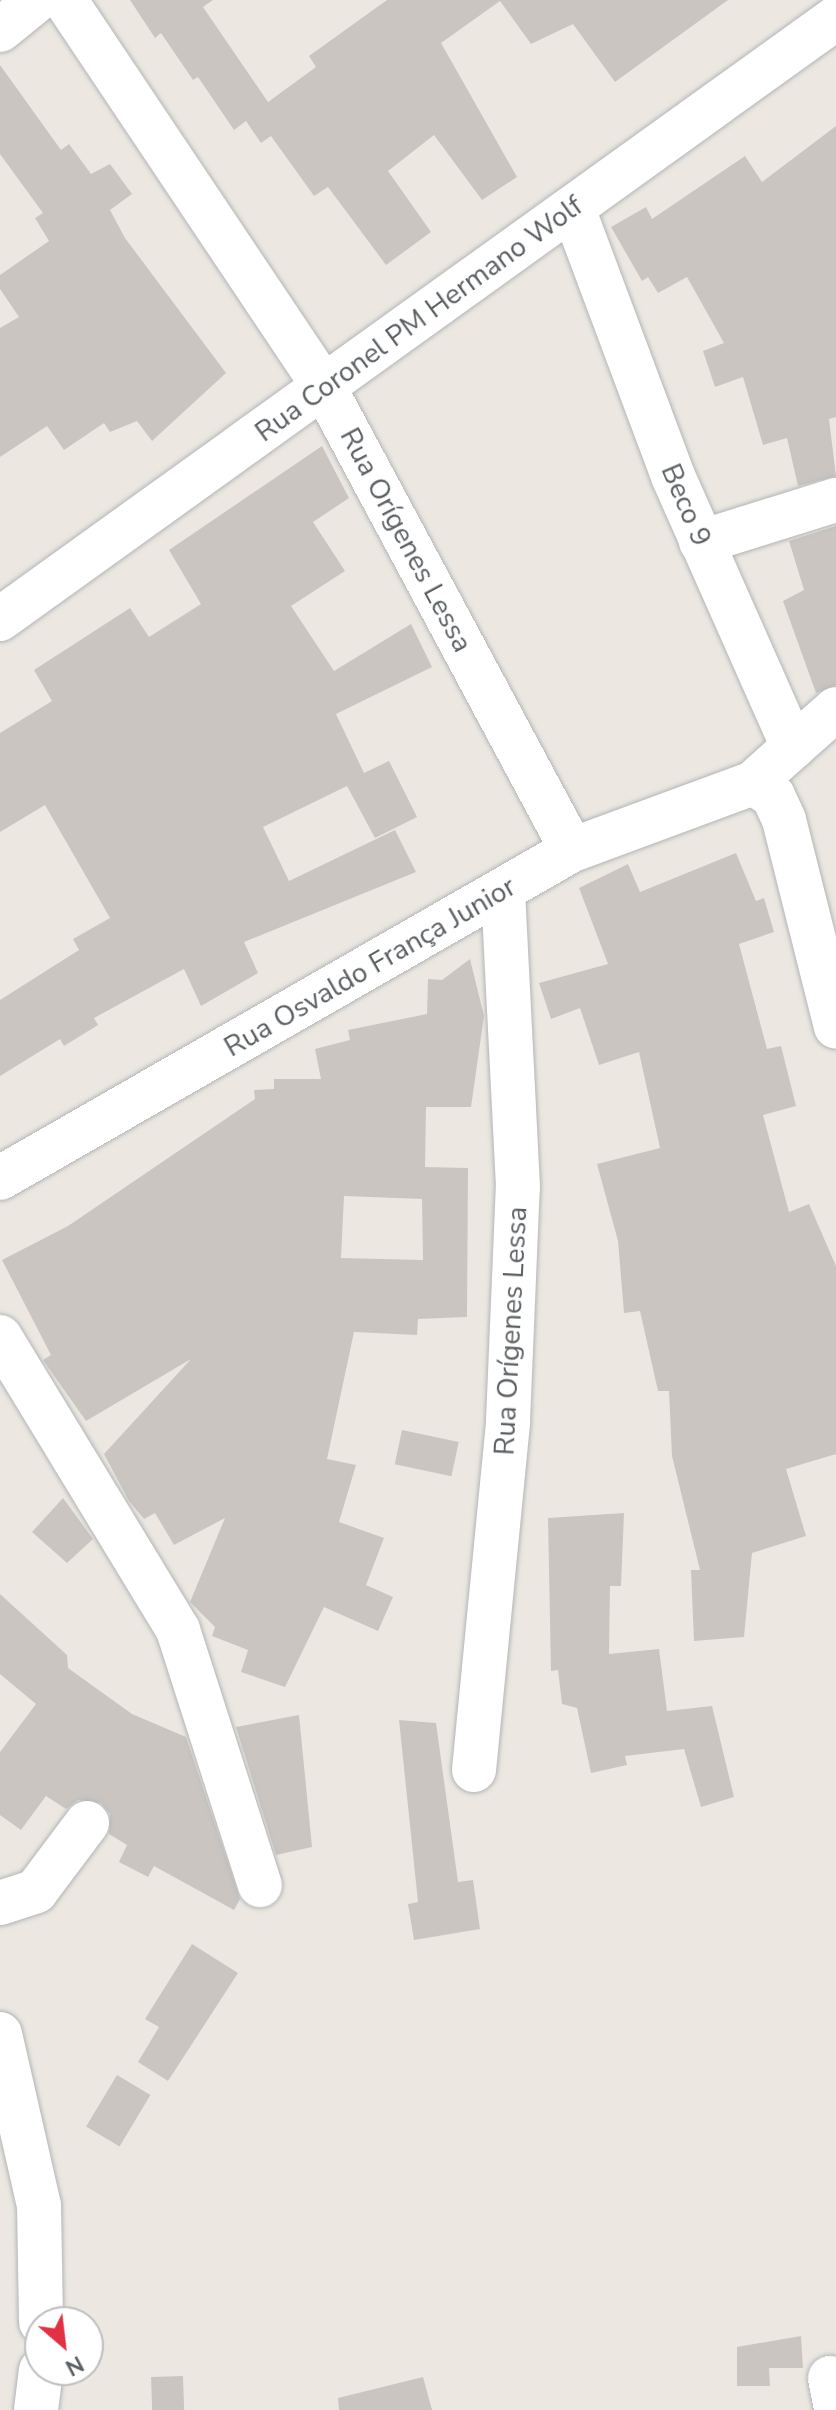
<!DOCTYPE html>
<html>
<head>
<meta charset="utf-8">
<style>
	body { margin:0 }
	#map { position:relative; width:836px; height:2410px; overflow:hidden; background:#ece8e1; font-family:"Nunito Sans",sans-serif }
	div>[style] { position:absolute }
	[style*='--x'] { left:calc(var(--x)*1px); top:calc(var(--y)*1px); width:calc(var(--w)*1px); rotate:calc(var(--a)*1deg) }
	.building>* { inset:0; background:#cac5c1; transform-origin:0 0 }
	.roads { filter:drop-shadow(0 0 2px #b2b5b8) drop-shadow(0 0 2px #b2b5b8) }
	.minor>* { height:44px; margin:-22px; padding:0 22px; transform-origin:22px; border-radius:22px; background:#fff }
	span { translate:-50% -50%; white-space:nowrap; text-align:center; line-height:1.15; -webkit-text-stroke:7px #fff; paint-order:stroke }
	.street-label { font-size:28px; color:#5a5f62 }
	.north { position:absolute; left:24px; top:2306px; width:80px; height:80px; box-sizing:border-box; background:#fff; border:2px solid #bdbfc0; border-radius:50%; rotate:152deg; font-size:22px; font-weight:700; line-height:32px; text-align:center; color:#5a5f62 }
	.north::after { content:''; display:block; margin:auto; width:28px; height:36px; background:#e23143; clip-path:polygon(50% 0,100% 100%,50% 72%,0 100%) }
</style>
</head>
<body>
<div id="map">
	<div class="building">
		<i style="clip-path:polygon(130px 0,213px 0,203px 7px,268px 102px,316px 67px,309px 56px,387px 0,728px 0,615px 82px,573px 24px,531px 44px,500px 1px,441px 43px,517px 177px,482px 200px,434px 135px,388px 171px,431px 232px,386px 265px,328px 187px,314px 196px,271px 136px,261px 143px,246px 121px,234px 130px,198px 77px,193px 80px,161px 33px,155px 38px)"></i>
		<i style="clip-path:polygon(0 65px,61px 150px,69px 144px,91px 174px,110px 164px,132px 194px,110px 210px,125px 238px,226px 373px,152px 441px,137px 421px,110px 432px,104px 423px,64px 450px,47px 426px,0 457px,0 328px,19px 317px,0 289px,0 275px,49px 241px,35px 218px,43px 213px,0 154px)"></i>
		<i style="clip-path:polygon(836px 126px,836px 417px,829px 419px,836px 476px,798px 486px,787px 438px,763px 445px,743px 377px,715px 387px,703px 351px,724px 343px,687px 277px,658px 293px,648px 277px,642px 281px,611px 227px,646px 207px,652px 219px,745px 156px,762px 182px)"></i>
		<i style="clip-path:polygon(322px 446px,349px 498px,313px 522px,345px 571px,291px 606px,334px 671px,411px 624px,432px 667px,336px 714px,364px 773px,389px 761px,417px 817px,375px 838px,347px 786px,263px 827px,289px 881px,395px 830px,416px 872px,244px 942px,258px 973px,201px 1006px,184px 969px,94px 1018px,98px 1025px,64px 1046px,60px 1039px,0 1076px,0 1000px,79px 950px,73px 939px,110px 918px,45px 805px,0 832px,0 733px,52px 701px,34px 670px,130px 608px,149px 637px,201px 604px,169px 550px)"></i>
		<i style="clip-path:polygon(836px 526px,836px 685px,816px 693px,783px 601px,804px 590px,789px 541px)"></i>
		<i style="clip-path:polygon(736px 853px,756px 901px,764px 898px,774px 932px,739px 944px,767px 1049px,781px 1046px,796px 1106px,763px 1115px,789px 1212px,809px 1204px,836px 1266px,836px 1454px,786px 1469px,806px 1536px,752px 1553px,744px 1637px,694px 1641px,691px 1570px,700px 1570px,672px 1456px,669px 1391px,658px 1391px,640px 1311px,624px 1313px,618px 1241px,597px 1164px,660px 1148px,639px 1052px,599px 1065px,580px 1008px,551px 1019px,539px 983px,608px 964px,579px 888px,628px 864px,640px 892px)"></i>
		<i style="clip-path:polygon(evenodd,470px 959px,484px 1016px,471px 1107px,426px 1107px,425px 1167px,468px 1168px,467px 1317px,418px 1319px,417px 1335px,354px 1332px,327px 1459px,356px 1465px,339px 1522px,384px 1538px,366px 1585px,393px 1597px,378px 1631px,324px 1607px,285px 1687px,241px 1672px,248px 1650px,212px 1636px,215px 1627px,190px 1602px,225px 1518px,174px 1545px,155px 1513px,144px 1519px,129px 1501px,104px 1454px,191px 1359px,86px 1421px,43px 1360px,51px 1355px,2px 1260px,68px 1226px,255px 1099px,254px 1090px,274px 1089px,274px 1079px,321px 1079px,315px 1049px,350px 1040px,348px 1030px,427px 1014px,428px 979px,442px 980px,470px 959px,344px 1196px,422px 1199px,423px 1260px,341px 1258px,344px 1196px)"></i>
		<i style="left:402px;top:1430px;width:58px;height:35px;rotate:12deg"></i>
		<i style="clip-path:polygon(63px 1498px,93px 1539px,67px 1563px,32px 1532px)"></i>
		<i style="clip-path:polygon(624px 1513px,621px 1586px,610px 1586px,609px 1654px,659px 1649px,667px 1711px,712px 1706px,734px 1797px,701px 1807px,684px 1749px,625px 1756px,627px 1765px,591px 1773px,577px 1708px,562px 1704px,558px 1670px,551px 1671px,548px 1518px)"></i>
		<i style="clip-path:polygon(0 1594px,67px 1655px,68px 1668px,132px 1714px,186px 1737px,240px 1899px,234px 1910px,154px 1866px,148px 1877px,119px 1862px,127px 1845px,109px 1834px,110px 1814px,101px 1803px,78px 1800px,66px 1809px,46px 1796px,21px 1830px,0 1815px,0 1752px,36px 1704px,0 1674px)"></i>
		<i style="clip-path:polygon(299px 1715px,312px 1847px,276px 1855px,236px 1727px)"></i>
		<i style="clip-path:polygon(399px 1720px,436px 1723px,458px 1882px,473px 1880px,480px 1929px,414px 1940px,408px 1904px,418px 1902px)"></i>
		<i style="clip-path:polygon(192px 1944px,238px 1973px,168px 2081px,138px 2062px,159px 2027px,145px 2019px)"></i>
		<i style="left:117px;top:2075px;width:39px;height:60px;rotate:31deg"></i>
		<i style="clip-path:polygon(801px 2336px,803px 2368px,769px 2368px,770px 2386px,737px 2386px,737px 2347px)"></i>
		<i style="left:183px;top:2376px;width:34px;height:32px;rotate:88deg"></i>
		<i style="clip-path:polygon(423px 2377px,432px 2410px,339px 2410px,338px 2398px)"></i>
	</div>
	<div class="roads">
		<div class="minor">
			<i style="--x:65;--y:0;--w:468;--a:56.2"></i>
			<i style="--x:325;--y:389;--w:523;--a:61.82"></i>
			<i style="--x:0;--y:30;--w:48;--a:-39"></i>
			<i style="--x:701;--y:542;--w:141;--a:-17.3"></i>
			<i style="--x:0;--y:619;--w:1030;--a:-35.71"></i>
			<i style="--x:793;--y:747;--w:57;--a:-41.5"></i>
			<i style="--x:753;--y:783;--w:24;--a:33"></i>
			<i style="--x:773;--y:796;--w:26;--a:65"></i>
			<i style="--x:784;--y:820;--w:213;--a:75.9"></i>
			<i style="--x:0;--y:1178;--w:659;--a:-29.83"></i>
			<i style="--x:572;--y:850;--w:193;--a:-20.3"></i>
			<i style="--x:753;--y:783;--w:54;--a:-42"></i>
			<i style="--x:793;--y:747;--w:296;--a:-113.9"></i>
			<i style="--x:673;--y:476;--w:286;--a:-110.5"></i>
			<i style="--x:0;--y:1337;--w:343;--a:58.7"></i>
			<i style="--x:178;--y:1630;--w:268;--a:72.2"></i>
			<i style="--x:474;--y:1770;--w:351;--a:-84.4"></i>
			<i style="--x:508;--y:1421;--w:234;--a:-87.6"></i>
			<i style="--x:518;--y:1187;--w:296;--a:-92.9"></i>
			<i style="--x:0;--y:1903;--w:38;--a:-18"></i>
			<i style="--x:36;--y:1891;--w:85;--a:-53.1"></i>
			<i style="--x:0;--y:2034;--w:175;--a:77.2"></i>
			<i style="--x:39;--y:2205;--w:117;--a:89"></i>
			<i style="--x:830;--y:2378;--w:33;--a:79"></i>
			<i style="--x:36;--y:2410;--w:40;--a:-82.9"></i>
		</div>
	</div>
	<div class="street-label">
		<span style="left:419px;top:319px;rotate:-36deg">Rua Coronel PM Hermano Wolf</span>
		<span style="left:686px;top:505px;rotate:67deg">Beco 9</span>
		<span style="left:406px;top:540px;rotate:62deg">Rua Orígenes Lessa</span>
		<span style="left:370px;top:967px;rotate:-30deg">Rua Osvaldo França Junior</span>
		<span style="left:511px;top:1331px;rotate:-87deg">Rua Orígenes Lessa</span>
	</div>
	<div class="north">N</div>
</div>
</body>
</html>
